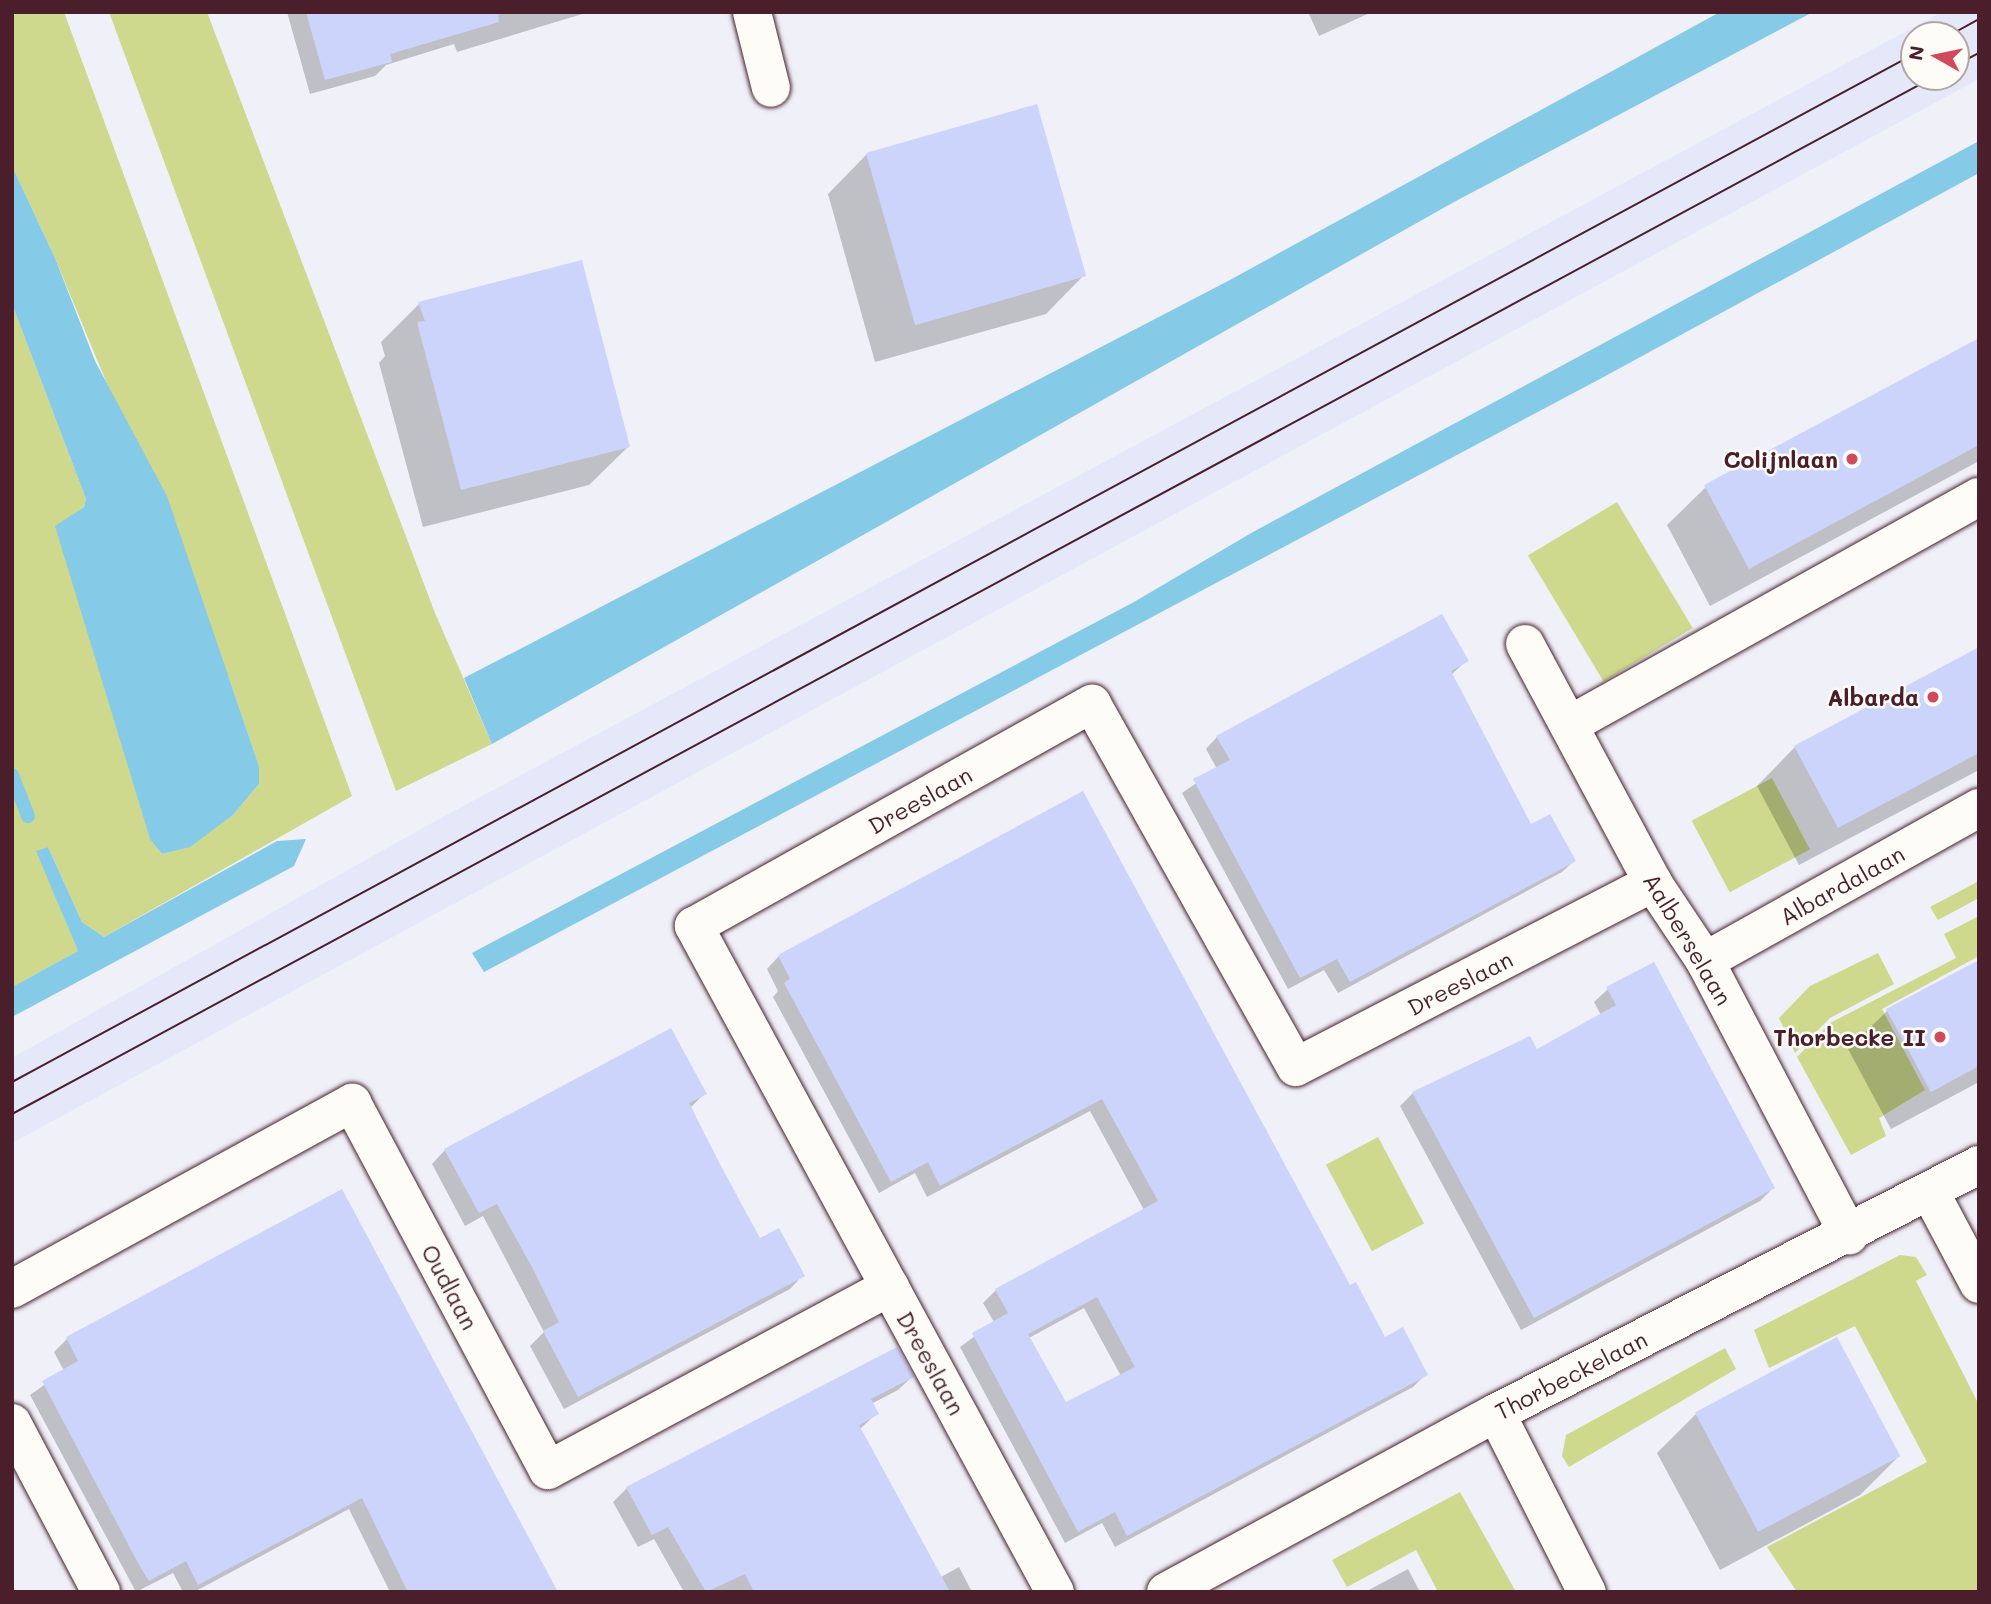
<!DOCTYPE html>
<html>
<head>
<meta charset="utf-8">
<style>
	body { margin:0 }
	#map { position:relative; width:1991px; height:1604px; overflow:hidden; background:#eff0f8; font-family:Mali,sans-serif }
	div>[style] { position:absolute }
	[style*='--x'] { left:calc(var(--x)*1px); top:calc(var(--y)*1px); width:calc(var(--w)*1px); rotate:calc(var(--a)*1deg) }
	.built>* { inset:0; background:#e5e8f9 }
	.green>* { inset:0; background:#ced98d; transform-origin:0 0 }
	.water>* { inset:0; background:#85cae6 }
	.shadow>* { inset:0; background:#0003 }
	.stream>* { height:14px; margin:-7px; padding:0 7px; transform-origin:7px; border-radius:7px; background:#85cae6 }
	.building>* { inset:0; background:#cdd4fc; transform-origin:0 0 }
	.roads { filter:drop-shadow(0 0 2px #4a1f2b) drop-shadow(0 0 2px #4a1f2b) }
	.street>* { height:38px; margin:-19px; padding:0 19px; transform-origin:19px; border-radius:19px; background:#fdfcf7 }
	.secondary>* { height:38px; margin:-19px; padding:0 19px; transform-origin:19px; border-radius:19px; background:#fdfcf7 }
	.tram>* { height:2px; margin:-1px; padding:0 1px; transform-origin:1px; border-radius:1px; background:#4a1f2b }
	.dots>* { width:19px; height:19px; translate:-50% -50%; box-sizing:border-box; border:4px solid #fdfcf7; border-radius:50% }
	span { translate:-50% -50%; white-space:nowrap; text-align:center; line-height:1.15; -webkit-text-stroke:5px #fdfcf7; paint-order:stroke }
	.poi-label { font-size:23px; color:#4a1f2b; font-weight:700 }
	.right { translate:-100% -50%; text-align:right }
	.street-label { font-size:23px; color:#4a1f2b }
	.frame { position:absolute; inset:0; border:14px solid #4a1f2b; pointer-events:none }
	.north { position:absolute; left:1900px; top:21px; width:70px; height:70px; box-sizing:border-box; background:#fdfcf7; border:2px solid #b5a4a5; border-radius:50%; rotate:279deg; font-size:19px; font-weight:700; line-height:28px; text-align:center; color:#4a1f2b }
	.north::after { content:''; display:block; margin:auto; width:24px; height:32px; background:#d1495b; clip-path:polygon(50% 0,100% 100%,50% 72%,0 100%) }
</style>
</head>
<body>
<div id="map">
	<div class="built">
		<i style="clip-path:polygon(evenodd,1942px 12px,1979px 12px,1979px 79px,12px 1143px,12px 1058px,430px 824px,1942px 12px,1914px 35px,1956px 35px,1956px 77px,1914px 77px,1914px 35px)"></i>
	</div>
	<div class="green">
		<i style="clip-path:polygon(12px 12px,64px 12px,352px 796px,104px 937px,82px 922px,48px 847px,37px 851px,78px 951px,12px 987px,12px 304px,86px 499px,84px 507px,56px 526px,150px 838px,162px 854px,189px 847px,233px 815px,259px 784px,259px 766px,230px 681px,55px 258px,12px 166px)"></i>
		<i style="clip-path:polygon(109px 12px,207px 12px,435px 613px,492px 744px,396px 791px)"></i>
		<i style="left:1617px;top:502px;width:147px;height:104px;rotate:59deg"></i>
		<i style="left:1772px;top:778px;width:81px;height:91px;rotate:62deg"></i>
		<i style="clip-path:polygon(1979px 881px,1979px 898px,1938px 920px,1930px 907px)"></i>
		<i style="clip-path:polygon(1979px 916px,1979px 956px,1882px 1009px,1925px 1090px,1879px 1118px,1886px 1136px,1851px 1155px,1797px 1057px,1830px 1023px,1956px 958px,1944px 934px)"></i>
		<i style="clip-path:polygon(1878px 953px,1894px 984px,1830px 1018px,1795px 1053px,1779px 1018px,1810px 986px)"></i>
		<i style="left:1378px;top:1137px;width:98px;height:59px;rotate:62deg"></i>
		<i style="clip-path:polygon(1900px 1255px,1916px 1257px,1927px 1275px,1916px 1281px,1979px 1405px,1979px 1592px,1797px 1592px,1767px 1547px,1927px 1462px,1855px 1326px,1769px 1368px,1754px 1330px)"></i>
		<i style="clip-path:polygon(1725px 1348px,1736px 1369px,1569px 1467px,1562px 1456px,1566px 1435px)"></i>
		<i style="clip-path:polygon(1460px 1492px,1516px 1592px,1438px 1592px,1416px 1550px,1347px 1587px,1332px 1560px)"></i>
	</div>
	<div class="water">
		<i style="clip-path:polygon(1720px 12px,1813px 12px,1454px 202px,492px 744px,464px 678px,1228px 281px)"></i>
		<i style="clip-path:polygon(1979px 141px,1979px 173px,1598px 380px,484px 972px,472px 953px,1134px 602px,1253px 532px)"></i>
		<i style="clip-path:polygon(12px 166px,55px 258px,95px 361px,167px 496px,259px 766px,259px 784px,233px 815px,190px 847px,162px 854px,150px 839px,55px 526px,84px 507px,86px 499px,12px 304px)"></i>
		<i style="clip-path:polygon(306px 839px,294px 866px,12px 1017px,12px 987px,78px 951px,36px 851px,48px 847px,82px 922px,104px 937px,277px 841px)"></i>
	</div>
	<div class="shadow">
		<i style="clip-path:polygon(287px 12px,589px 12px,457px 52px,454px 44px,386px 65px,375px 76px,310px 94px)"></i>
		<i style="clip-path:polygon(1308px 12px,1372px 12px,1319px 36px)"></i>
		<i style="clip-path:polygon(1036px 107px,1084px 275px,1046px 314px,875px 362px,828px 194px,866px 155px)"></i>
		<i style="clip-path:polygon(419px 304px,628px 447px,589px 485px,423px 527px,379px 363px,385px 356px,381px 342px)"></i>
		<i style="clip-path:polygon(1979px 340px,1979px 461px,1710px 606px,1667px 525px,1706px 487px)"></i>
		<i style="clip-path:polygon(1979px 649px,1979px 770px,1799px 865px,1757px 786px,1795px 747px)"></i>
		<i style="clip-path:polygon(1466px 661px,1451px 675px,1531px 826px,1574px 861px,1562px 872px,1338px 993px,1324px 970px,1288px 989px,1182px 793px,1217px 769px,1206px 749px,1217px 737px)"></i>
		<i style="clip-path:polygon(evenodd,1082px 794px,1349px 1288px,1384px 1339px,1426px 1374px,1413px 1387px,1115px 1547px,1102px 1523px,1065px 1543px,960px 1347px,994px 1322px,983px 1303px,996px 1290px,1144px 1210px,1090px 1111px,927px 1197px,915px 1173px,879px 1193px,773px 997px,778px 991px,767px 969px,779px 956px,1082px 794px,1084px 1308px,1121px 1376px,1065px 1405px,1029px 1338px,1084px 1308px)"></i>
		<i style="clip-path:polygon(1979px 962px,1979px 1082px,1891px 1129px,1848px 1049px,1887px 1011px)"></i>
		<i style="clip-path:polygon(1608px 989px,1773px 1188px,1760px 1201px,1521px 1330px,1400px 1106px,1413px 1093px,1536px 1051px,1601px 1015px,1594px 1002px)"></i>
		<i style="clip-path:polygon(705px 1093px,691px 1107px,720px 1169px,760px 1240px,803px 1275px,790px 1289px,564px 1409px,530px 1346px,544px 1332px,483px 1216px,465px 1226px,432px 1164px,445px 1150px)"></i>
		<i style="clip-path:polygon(341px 1191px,556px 1592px,390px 1592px,349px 1509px,194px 1592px,183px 1592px,173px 1573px,136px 1592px,30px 1395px,64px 1371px,54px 1352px,67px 1339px)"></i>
		<i style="clip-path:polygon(1836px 1339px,1899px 1456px,1860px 1495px,1720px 1570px,1657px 1453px,1696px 1414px)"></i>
		<i style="clip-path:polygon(912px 1377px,898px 1390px,871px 1404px,876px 1414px,860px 1429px,941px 1577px,959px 1567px,972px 1592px,684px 1592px,654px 1539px,638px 1547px,613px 1502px,627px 1488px)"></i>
		<i style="clip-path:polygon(1408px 1569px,1420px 1592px,1365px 1592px)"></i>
	</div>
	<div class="stream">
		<i style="--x:12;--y:775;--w:44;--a:68.7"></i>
	</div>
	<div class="building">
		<i style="clip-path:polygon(306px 12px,498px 12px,499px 22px,390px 54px,392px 62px,325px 80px)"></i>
		<i style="left:1037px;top:104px;width:179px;height:178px;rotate:74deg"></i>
		<i style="clip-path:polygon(582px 260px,630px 447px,461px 490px,417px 322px,425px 321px,418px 302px)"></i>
		<i style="clip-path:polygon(1979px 338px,1979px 445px,1749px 569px,1704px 485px)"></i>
		<i style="clip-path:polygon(1442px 614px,1469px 661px,1451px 671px,1531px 824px,1550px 814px,1576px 861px,1350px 982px,1337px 959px,1300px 978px,1193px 779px,1230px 760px,1216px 736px)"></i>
		<i style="clip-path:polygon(1979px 647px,1979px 753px,1838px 828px,1794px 746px)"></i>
		<i style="clip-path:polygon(evenodd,1083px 791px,1350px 1285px,1356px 1282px,1385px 1337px,1403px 1327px,1428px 1375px,1127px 1536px,1115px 1512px,1078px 1532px,972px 1333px,1008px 1313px,995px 1289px,1158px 1201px,1102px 1099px,940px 1186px,928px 1162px,891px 1182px,784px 983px,790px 979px,778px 955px,1083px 791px,1097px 1297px,1135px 1367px,1066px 1402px,1028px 1334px,1097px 1297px)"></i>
		<i style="clip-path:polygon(1979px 960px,1979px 1066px,1931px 1092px,1886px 1009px)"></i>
		<i style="clip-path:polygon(1654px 962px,1775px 1188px,1534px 1318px,1412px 1092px,1530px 1036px,1537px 1049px,1616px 1005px,1606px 987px)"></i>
		<i style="clip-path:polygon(671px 1028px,707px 1094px,689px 1103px,722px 1168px,760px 1238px,779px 1228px,805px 1276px,578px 1397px,543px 1331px,559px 1322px,533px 1269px,497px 1204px,479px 1213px,444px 1149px)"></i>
		<i style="clip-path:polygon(342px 1189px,432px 1357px,558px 1592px,408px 1592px,362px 1498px,198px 1585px,186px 1561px,149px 1581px,138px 1563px,42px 1381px,78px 1361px,66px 1337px)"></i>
		<i style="left:1837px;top:1337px;width:135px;height:161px;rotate:62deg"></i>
		<i style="clip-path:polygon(897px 1347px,914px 1377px,871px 1399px,879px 1414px,859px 1425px,950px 1592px,754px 1592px,745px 1574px,706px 1592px,668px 1527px,652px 1535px,626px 1487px)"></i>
	</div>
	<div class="roads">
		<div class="street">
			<i style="--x:752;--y:12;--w:78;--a:76"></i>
			<i style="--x:1525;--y:644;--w:271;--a:61.8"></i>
			<i style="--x:1653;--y:883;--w:94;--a:56.3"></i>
			<i style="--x:1705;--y:961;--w:310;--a:62.3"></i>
			<i style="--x:1569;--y:725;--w:469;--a:-29.1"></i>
			<i style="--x:1705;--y:961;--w:314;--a:-29.2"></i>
			<i style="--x:1930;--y:1192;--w:104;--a:62"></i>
			<i style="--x:12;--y:1289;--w:388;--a:-28.7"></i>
			<i style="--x:352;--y:1103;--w:416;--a:61.9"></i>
			<i style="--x:548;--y:1470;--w:388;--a:-28.2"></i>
			<i style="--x:1496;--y:1413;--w:201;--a:63.1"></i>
			<i style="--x:12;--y:1423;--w:191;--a:62.2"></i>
			<i style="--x:1055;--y:1592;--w:758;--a:-118.46"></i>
			<i style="--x:694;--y:926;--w:456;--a:-29.2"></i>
			<i style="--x:1092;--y:704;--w:416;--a:60.7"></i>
			<i style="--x:1296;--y:1067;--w:402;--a:-27.3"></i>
		</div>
		<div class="secondary">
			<i style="--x:1166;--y:1592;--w:375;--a:-28.5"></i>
			<i style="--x:1496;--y:1413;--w:543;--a:-27.18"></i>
		</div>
	</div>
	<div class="tram">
		<i style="--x:1950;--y:35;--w:33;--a:-29"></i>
		<i style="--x:1956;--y:65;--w:26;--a:-28"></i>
		<i style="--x:12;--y:1082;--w:2162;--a:-28.39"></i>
		<i style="--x:12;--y:1114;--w:2184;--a:-28.35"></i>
	</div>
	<div class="dots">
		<i style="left:1852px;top:459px;background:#d1495b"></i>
		<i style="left:1933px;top:697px;background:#d1495b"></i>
		<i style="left:1940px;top:1037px;background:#d1495b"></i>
	</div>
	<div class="poi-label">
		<span class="right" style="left:1838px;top:459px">Colijnlaan</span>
		<span class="right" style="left:1919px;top:697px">Albarda</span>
		<span class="right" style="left:1926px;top:1037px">Thorbecke II</span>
	</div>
	<div class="street-label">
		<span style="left:920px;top:800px;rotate:-29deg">Dreeslaan</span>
		<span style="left:1842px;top:885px;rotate:-29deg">Albardalaan</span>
		<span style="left:1688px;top:939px;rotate:59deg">Aalberselaan</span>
		<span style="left:1460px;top:983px;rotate:-27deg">Dreeslaan</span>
		<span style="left:450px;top:1287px;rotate:62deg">Oudlaan</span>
		<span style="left:931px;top:1363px;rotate:61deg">Dreeslaan</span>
		<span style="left:1571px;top:1375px;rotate:-27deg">Thorbeckelaan</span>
	</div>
	<div class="frame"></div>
	<div class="north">N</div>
</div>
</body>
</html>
